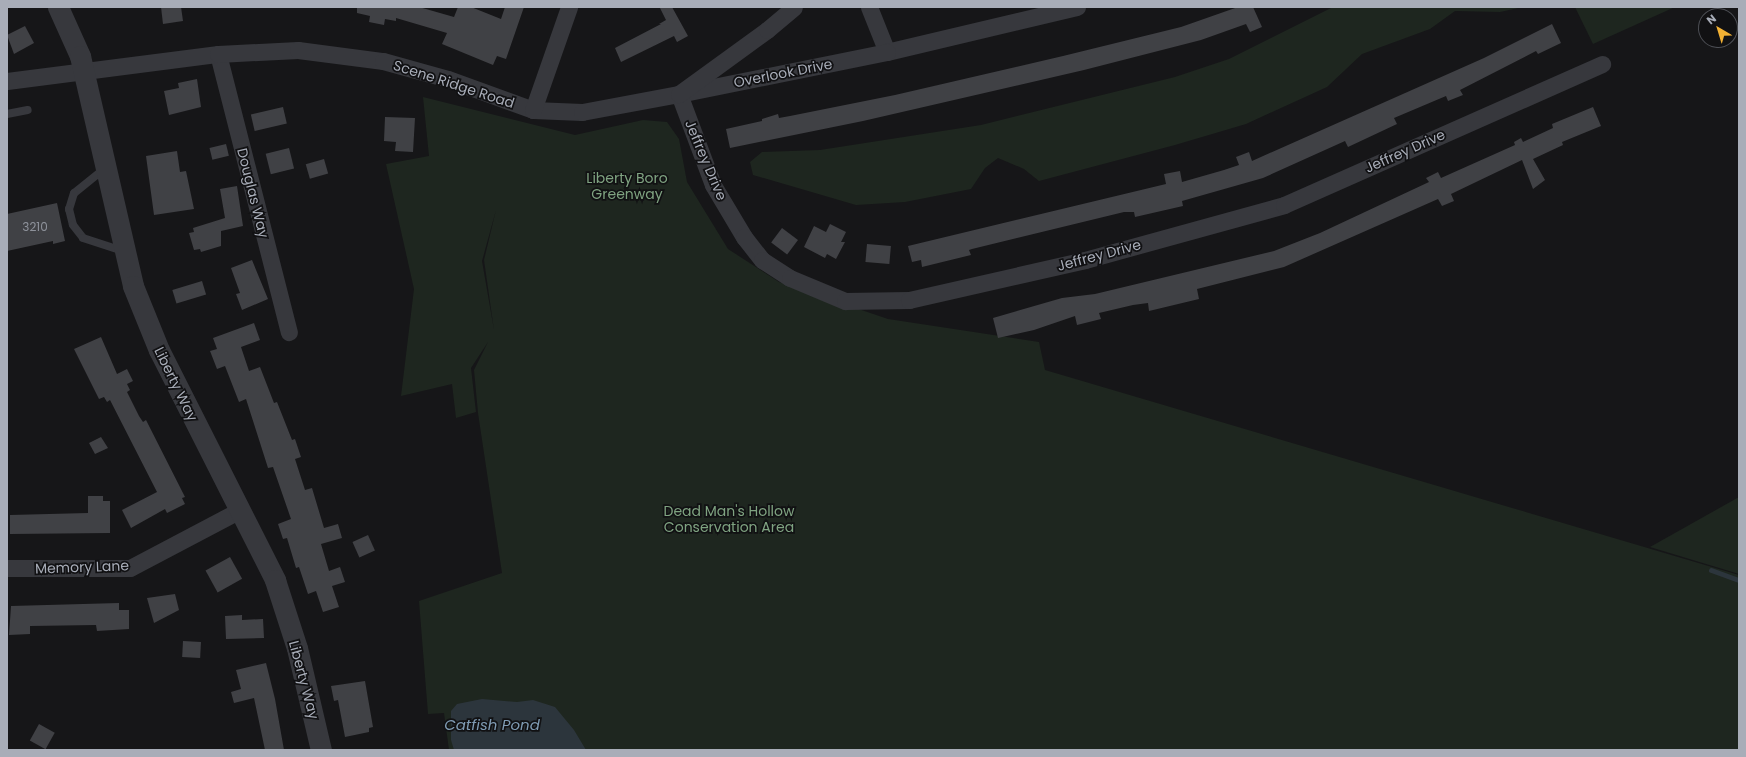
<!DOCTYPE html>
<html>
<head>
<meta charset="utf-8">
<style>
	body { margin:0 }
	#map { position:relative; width:1746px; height:757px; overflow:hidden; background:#161618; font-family:Poppins,sans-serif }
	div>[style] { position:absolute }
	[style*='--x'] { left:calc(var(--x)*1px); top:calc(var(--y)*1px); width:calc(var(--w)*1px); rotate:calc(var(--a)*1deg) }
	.green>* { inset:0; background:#1e261f }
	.water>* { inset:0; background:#2c353c }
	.stream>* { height:5px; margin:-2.5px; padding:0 2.5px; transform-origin:2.5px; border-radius:2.5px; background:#2c353c }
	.building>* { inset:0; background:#404145; transform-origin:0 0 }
	.service>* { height:8px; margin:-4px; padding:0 4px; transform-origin:4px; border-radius:4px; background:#37383d }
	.minor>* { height:17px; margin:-8.5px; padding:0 8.5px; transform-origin:8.5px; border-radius:8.5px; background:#37383d }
	.tertiary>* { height:21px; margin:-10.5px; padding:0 10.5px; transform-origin:10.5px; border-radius:10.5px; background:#37383d }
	span { translate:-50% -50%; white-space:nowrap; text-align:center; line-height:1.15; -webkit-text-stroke:3.5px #111113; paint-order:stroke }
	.number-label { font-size:12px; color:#8e929b }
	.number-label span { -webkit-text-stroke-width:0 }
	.street-label { font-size:14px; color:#a8adb8 }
	.park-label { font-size:14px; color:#7fa381 }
	.water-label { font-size:15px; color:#7f9bb3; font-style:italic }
	.frame { position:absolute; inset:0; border:8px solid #a8adb8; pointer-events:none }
	.north { position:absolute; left:1698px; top:8px; width:40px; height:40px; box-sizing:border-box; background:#111113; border:1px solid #4d4f55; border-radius:50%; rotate:322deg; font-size:11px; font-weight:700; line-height:16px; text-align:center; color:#a8adb8 }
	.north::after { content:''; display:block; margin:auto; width:14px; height:18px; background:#f2b134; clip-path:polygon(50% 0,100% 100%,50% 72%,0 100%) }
</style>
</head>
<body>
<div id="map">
	<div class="green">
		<i style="clip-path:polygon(1333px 7px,1523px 7px,1500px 12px,1455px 11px,1430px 29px,1362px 54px,1327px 87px,1246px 124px,1175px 145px,1039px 181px,1024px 169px,998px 158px,985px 168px,971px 189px,905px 202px,856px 205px,753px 175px,750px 162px,762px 152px,820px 150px,981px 125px,1175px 77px,1229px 59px)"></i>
		<i style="clip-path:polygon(1575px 7px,1675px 7px,1593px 44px)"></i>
		<i style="clip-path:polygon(evenodd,423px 97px,575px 135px,643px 120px,667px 122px,679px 139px,687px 182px,728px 249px,779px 282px,888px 319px,1039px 342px,1045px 370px,1739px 575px,1739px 750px,449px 750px,444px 713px,428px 714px,419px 601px,502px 573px,478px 413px,474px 370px,488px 342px,471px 368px,476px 412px,456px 418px,452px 384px,401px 396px,414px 289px,386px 164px,429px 156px,423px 97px,496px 210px,484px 260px,494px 330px,482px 261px,496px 210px)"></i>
		<i style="clip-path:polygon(1739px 497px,1739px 574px,1650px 547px)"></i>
	</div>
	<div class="water">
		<i style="clip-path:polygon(482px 699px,517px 702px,533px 700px,555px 707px,574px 730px,586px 750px,454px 750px,451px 740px,451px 711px,457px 704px)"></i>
	</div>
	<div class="stream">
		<i style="--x:1711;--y:570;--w:30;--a:20"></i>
	</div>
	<div class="building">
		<i style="clip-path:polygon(161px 7px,181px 7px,183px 21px,163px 24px)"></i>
		<i style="clip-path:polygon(357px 7px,419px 7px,454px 17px,458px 7px,471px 7px,501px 19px,505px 7px,524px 7px,506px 59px,497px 56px,493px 65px,442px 44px,447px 33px,396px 18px,396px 21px,385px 19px,384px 25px,369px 22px,370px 16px,357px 13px)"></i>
		<i style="clip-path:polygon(662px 7px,672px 7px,688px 36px,677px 42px,674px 36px,621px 62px,615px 48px,661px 24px,659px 24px,666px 20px,660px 8px)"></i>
		<i style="clip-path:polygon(1238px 7px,1253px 7px,1262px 27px,1250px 32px,1246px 24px,1201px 40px,1084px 70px,863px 121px,730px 148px,726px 129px,762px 121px,762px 119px,778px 114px,779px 118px,790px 116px,895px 95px,1063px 56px,1181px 27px)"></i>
		<i style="clip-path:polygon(1552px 24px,1561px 43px,1538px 54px,1536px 51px,1460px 90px,1463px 95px,1448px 101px,1446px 96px,1394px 118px,1397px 124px,1348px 147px,1345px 141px,1263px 178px,1182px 201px,1183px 206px,1135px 217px,1134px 212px,1124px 212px,972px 249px,969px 250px,971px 255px,922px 267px,921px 260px,912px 262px,908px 246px,1166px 184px,1164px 174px,1180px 171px,1182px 182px,1224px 170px,1239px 165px,1236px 157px,1249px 152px,1252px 161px,1484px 58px)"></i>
		<i style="clip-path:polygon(25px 26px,34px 43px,14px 54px,7px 35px)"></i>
		<i style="clip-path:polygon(197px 79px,201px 107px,169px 115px,164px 91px,179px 88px,178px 83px)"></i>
		<i style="left:283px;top:107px;width:17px;height:33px;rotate:77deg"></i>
		<i style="clip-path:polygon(1593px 107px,1601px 126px,1562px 142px,1563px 145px,1533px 159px,1545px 180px,1533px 189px,1522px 160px,1451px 194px,1454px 201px,1442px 206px,1438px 199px,1284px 267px,1197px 289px,1199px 299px,1149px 311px,1148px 303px,1133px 305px,1099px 313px,1101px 319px,1077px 325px,1075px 316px,1034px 330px,998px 338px,993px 318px,1062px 298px,1095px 294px,1274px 251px,1320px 233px,1429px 182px,1426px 178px,1438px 172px,1441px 178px,1515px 145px,1514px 142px,1521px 138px,1523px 142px,1553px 128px,1552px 124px)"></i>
		<i style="clip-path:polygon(385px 117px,415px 118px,413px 152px,395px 151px,396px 142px,384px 141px)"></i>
		<i style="left:226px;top:144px;width:12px;height:17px;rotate:76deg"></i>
		<i style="left:289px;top:148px;width:21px;height:24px;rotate:76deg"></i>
		<i style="clip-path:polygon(177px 151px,180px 172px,186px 171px,194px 209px,154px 215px,146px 156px)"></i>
		<i style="left:324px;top:159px;width:15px;height:19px;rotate:74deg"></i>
		<i style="clip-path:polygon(237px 186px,243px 226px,221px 231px,221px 246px,201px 252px,200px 249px,194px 250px,189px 233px,194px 232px,193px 228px,225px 218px,220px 189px)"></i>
		<i style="clip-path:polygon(57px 203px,65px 241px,53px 244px,53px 241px,7px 251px,7px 214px)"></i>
		<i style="clip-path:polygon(830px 224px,846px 232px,841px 242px,845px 242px,836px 259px,827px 254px,825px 258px,804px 247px,814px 226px,826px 232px)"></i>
		<i style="left:782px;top:228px;width:20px;height:18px;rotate:37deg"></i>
		<i style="left:867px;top:244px;width:24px;height:18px;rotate:5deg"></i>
		<i style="clip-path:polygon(252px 260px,268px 299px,242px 310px,236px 294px,240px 293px,231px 268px)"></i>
		<i style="left:202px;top:281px;width:14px;height:31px;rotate:73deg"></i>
		<i style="clip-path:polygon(254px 323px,260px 340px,241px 347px,249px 371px,260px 367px,274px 403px,277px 402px,292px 440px,295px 439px,301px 457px,295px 459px,305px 490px,312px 488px,324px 528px,338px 524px,342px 538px,321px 544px,329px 571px,340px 567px,345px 582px,332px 586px,339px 607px,323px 612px,316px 591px,308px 594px,299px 567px,296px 568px,287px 538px,283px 539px,278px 524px,291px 519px,273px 467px,268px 468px,246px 399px,239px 402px,225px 366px,217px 369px,210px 351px,217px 349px,213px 338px)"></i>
		<i style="clip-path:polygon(101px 337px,117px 374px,127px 369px,133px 381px,127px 384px,130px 390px,127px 392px,139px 416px,143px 422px,146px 420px,185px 497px,182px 498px,185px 504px,167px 513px,165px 509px,131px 528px,122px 510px,157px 492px,110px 400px,107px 402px,104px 397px,99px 399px,74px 349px)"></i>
		<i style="clip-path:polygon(101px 437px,108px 448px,95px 454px,89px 443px)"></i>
		<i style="clip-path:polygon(88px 496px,103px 496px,103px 501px,110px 501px,110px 533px,10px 534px,10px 515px,88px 513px)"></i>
		<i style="left:368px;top:535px;width:17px;height:17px;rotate:66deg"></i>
		<i style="left:230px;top:557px;width:25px;height:28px;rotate:61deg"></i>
		<i style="clip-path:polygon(175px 594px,179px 610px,154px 623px,147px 598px)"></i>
		<i style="clip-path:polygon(119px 603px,119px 610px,129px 610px,129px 629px,97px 631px,96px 625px,30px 626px,30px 634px,9px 635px,11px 606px)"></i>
		<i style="clip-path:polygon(242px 615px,242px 620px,263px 619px,264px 638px,226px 639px,225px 616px)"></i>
		<i style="left:183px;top:641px;width:18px;height:16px;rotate:3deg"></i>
		<i style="clip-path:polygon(266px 663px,275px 699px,284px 750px,265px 750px,254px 698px,234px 703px,231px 692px,241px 689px,236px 670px)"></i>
		<i style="clip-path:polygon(365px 681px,373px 727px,369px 728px,369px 732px,345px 737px,338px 700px,334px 701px,331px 686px)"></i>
		<i style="left:39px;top:724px;width:18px;height:19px;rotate:29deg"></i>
	</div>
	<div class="service">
		<i style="--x:7;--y:114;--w:21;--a:-11"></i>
		<i style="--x:104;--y:169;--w:38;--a:141"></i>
		<i style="--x:74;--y:193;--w:17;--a:107"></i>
		<i style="--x:69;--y:209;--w:16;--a:76"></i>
		<i style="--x:73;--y:225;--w:16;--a:52"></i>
		<i style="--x:83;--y:238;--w:42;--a:18"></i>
	</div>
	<div class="minor">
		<i style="--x:869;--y:7;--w:48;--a:68.2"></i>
		<i style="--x:1077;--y:7;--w:195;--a:166.7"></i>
		<i style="--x:887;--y:52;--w:212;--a:168.6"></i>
		<i style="--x:679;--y:94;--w:97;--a:69.5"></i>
		<i style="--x:713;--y:185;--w:61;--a:59.2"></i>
		<i style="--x:744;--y:237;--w:29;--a:52"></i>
		<i style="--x:762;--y:260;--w:33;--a:33"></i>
		<i style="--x:790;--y:278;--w:60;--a:22.7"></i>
		<i style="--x:845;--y:301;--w:64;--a:-0.9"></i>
		<i style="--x:909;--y:300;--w:180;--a:-12.8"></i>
		<i style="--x:1085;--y:260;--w:206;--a:-15.4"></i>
		<i style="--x:1284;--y:205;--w:348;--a:-23.9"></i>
		<i style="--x:218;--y:54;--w:287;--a:75.7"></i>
		<i style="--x:7;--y:81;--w:213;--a:-7.3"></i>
		<i style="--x:218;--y:54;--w:80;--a:-2.9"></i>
		<i style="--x:298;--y:50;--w:86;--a:7.4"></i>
		<i style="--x:383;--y:61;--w:67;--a:15.5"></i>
		<i style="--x:448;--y:79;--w:90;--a:20"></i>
		<i style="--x:533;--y:110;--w:49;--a:2.3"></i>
		<i style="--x:582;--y:112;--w:99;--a:-10.5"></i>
		<i style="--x:679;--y:94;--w:109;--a:-36"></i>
		<i style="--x:767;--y:30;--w:35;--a:-40"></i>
		<i style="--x:533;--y:110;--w:109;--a:-70.7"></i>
		<i style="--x:7;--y:568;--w:123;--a:0"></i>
		<i style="--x:130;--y:568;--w:124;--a:-27.8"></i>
	</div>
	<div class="tertiary">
		<i style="--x:58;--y:7;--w:54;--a:65.8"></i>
		<i style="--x:80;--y:56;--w:236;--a:77"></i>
		<i style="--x:133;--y:286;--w:69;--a:67.9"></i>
		<i style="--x:159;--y:350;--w:258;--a:63.2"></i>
		<i style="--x:275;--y:580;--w:71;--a:72.1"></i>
		<i style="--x:297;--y:648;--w:105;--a:76.8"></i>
	</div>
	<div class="number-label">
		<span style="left:35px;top:227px">3210</span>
	</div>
	<div class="street-label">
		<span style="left:783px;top:73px;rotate:-11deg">Overlook Drive</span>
		<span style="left:454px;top:84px;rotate:18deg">Scene Ridge Road</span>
		<span style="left:1405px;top:151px;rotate:-24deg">Jeffrey Drive</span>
		<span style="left:706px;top:160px;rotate:67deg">Jeffrey Drive</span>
		<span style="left:253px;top:193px;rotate:76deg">Douglas Way</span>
		<span style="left:1099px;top:255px;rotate:-15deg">Jeffrey Drive</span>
		<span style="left:176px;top:384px;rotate:64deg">Liberty Way</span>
		<span style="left:82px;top:567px;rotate:-2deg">Memory Lane</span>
		<span style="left:304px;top:680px;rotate:75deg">Liberty Way</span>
	</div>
	<div class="park-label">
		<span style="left:627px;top:186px">Liberty Boro<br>Greenway</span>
		<span style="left:729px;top:519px">Dead Man's Hollow<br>Conservation Area</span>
	</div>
	<div class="water-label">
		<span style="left:492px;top:725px">Catfish Pond</span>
	</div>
	<div class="frame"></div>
	<div class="north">N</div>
</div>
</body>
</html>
